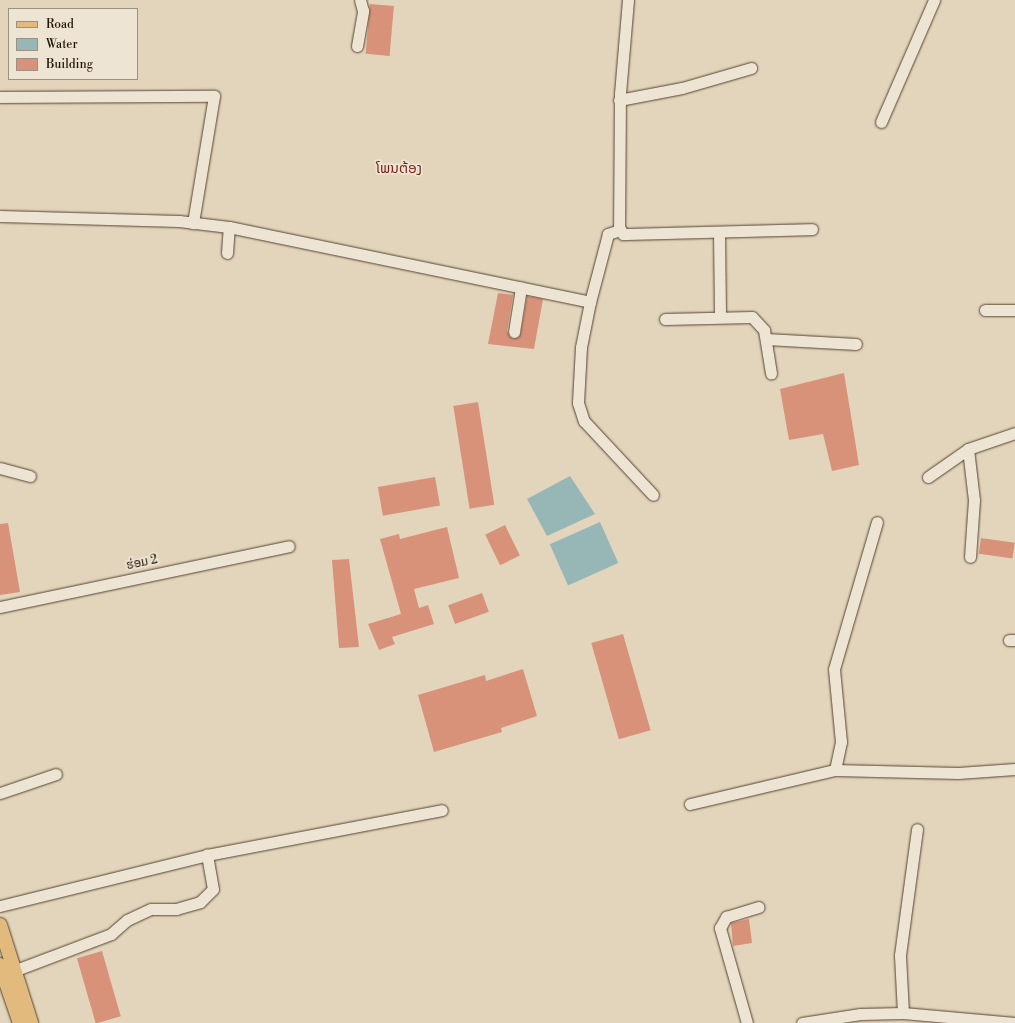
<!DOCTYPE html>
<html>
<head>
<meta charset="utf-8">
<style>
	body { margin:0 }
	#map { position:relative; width:1015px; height:1023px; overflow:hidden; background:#e3d5bb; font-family:"Libre Bodoni","Noto Sans Lao",serif }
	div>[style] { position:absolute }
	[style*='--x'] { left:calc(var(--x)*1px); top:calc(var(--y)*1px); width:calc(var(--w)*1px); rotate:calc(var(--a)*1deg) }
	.water>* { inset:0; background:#97b7b7; transform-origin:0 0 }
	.building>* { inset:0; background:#d8927a; transform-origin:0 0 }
	.roads { filter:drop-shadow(0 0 1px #534431) drop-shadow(0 0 1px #534431) }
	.minor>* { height:11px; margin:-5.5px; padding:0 5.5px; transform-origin:5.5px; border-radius:5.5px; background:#ede4d3 }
	.major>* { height:14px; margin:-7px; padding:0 7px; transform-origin:7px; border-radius:7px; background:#e2ba7e }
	span { translate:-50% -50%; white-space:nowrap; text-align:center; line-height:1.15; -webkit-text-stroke:3.5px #ede4d3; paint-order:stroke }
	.street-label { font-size:12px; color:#231403 }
	.quarter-label { font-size:14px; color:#7a1f14 }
	.legend { position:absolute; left:8px; top:8px; width:130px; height:72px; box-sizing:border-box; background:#ede4d3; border:1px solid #9c9180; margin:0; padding:5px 7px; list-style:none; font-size:12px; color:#231403 }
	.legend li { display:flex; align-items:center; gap:8px; height:20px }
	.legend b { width:20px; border:1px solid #9c9180 }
</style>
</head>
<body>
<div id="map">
	<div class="water">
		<i style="clip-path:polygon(570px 476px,595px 514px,547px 536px,527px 499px)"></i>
		<i style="left:600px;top:522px;width:45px;height:55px;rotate:66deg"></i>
	</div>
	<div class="building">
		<i style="left:370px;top:4px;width:24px;height:50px;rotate:5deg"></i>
		<i style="clip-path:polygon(498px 293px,513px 295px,507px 331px,513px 339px,521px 333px,527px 296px,543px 299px,534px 349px,488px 344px)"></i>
		<i style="clip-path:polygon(844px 373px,859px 465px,832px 471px,823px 434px,789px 440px,780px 389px)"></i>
		<i style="left:478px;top:402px;width:104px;height:25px;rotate:81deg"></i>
		<i style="left:435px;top:477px;width:29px;height:58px;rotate:80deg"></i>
		<i style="clip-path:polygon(8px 523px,20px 592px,0 595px,0 524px)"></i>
		<i style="left:505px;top:525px;width:34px;height:22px;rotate:64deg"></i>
		<i style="clip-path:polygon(447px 527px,459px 578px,414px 589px,419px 608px,428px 605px,434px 624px,392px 637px,395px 644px,379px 650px,368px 624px,401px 614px,380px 539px,399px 534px,400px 539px)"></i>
		<i style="left:981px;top:538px;width:34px;height:16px;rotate:8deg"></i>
		<i style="clip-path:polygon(349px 559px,359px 647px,339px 648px,332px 560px)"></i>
		<i style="left:482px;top:593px;width:20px;height:36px;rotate:70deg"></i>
		<i style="left:623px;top:634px;width:100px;height:33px;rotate:74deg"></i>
		<i style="clip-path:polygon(523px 669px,537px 716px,501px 728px,502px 732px,434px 752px,418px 695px,485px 675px,486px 681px)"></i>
		<i style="clip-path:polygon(749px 919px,752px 943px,733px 946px,731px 923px)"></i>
		<i style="left:102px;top:951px;width:68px;height:26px;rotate:74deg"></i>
	</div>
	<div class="roads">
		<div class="minor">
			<i style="--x:628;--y:0;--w:94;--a:94.9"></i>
			<i style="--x:620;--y:94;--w:133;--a:90.4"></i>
			<i style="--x:619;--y:227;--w:8;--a:60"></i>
			<i style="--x:623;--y:234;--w:189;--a:-1.5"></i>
			<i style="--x:357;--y:46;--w:36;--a:-80"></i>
			<i style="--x:363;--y:11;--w:11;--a:-105"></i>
			<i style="--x:0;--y:97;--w:214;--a:-0.3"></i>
			<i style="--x:214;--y:96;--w:129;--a:99.4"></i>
			<i style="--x:619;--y:100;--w:64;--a:-10.8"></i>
			<i style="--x:682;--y:88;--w:72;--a:-16.2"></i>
			<i style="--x:881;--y:122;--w:133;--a:-66.5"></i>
			<i style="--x:0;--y:216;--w:179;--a:1.6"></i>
			<i style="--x:179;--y:221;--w:50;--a:6.8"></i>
			<i style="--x:229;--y:227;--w:369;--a:11.7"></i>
			<i style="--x:620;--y:230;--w:13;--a:162"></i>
			<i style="--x:608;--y:234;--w:70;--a:104.8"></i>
			<i style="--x:590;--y:302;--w:46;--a:101.3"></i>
			<i style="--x:581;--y:347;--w:56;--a:93.1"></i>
			<i style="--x:578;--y:403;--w:19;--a:72"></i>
			<i style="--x:584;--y:421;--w:101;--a:47"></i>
			<i style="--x:719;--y:232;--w:84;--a:89.3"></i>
			<i style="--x:227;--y:253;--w:26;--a:-86"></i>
			<i style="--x:985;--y:310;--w:30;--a:0"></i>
			<i style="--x:665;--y:319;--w:87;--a:-1.3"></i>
			<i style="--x:752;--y:317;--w:18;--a:47"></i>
			<i style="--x:764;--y:330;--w:44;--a:80.8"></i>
			<i style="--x:514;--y:332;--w:45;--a:-81"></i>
			<i style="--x:766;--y:339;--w:90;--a:3.2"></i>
			<i style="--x:968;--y:449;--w:51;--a:83.3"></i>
			<i style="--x:974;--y:500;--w:57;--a:94"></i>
			<i style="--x:0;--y:468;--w:31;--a:15"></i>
			<i style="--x:928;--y:477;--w:49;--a:-35"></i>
			<i style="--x:968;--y:449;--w:50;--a:-18.8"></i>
			<i style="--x:0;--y:607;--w:295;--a:-11.9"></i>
			<i style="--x:1009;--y:640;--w:6;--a:0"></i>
			<i style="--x:835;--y:770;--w:29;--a:-78"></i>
			<i style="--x:841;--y:742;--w:73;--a:-95.5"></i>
			<i style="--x:834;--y:669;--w:153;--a:-73.7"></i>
			<i style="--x:0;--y:793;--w:59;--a:-18.7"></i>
			<i style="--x:690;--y:804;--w:149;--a:-13.2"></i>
			<i style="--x:835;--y:770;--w:123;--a:1.4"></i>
			<i style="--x:958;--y:773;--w:57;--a:-4"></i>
			<i style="--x:0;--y:906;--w:213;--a:-13.8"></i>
			<i style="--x:207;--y:855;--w:239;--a:-10.8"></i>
			<i style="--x:8;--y:973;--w:110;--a:-20.7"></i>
			<i style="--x:111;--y:934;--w:21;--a:-41"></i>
			<i style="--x:127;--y:920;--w:26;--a:-25"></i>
			<i style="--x:151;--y:909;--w:25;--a:0"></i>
			<i style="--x:176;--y:909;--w:25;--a:-16"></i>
			<i style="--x:200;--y:902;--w:18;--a:-45"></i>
			<i style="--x:213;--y:889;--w:35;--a:-100"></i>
			<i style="--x:903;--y:1013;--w:58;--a:-93"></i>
			<i style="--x:900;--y:955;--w:127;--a:-82.3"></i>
			<i style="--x:747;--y:1023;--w:99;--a:-105.9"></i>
			<i style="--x:720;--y:928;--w:13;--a:-61"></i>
			<i style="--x:726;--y:917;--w:34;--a:-17"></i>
			<i style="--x:802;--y:1023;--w:59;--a:-8.8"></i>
			<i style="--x:860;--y:1014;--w:43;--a:-1.3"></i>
			<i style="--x:903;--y:1013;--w:112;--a:5.1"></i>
		</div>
		<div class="major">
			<i style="--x:0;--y:925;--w:103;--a:72.4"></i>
			<i style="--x:0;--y:965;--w:61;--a:71"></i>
		</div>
	</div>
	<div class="street-label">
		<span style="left:142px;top:563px;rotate:-12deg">ຮ່ອມ 2</span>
	</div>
	<div class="quarter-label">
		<span style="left:399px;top:169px">ໂພນຕ້ອງ</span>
	</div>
	<ul class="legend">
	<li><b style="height:5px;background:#e2ba7e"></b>Road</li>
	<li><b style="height:11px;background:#97b7b7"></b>Water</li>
	<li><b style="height:11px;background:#d8927a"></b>Building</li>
	</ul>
</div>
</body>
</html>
